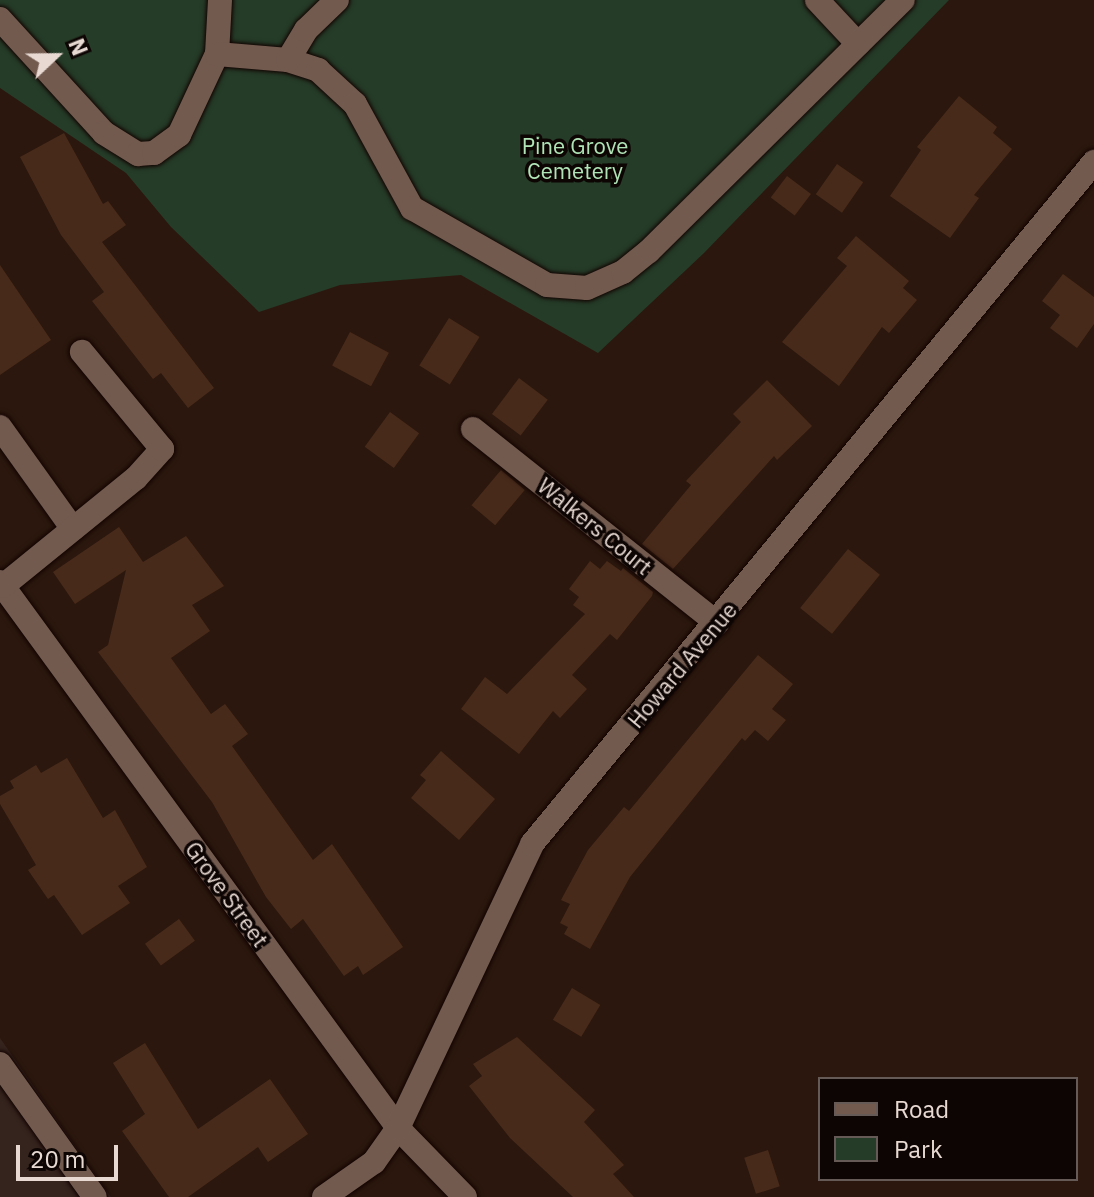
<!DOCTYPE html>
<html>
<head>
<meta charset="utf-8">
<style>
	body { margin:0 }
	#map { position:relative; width:1094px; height:1197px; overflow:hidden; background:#2b170d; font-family:"IBM Plex Sans",sans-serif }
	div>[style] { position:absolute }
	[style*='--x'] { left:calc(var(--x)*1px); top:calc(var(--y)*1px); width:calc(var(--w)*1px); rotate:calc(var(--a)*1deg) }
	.education>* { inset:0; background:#35231d }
	.green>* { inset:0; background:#253c28 }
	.building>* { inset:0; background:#482a1a; transform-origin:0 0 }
	.roads { filter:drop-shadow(0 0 2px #120300) drop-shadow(0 0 2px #120300) }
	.minor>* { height:24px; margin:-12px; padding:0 12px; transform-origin:12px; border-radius:12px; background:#725a4f }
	span { translate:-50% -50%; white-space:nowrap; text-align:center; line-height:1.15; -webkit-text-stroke:7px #0d0503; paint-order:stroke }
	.park-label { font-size:22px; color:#b0e4b6 }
	.street-label { font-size:22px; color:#e8dad3 }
	.legend { position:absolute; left:818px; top:1077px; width:260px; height:104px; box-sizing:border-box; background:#0d0503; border:2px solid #655a56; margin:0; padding:10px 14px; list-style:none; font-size:24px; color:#e8dad3 }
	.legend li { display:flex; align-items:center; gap:16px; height:40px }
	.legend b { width:40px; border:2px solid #655a56 }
	.north { position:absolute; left:16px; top:16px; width:80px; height:80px; -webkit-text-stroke:6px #0d0503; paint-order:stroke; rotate:68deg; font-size:22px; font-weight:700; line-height:32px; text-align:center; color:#e8dad3 }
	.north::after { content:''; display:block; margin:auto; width:28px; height:36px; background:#e8dad3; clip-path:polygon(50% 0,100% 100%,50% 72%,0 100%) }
	.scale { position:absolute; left:16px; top:1145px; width:102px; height:36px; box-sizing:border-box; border:4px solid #e8dad3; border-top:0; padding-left:10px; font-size:24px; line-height:28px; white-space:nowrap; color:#e8dad3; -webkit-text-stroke:6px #0d0503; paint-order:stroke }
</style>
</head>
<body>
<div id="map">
	<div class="education">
		<i style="clip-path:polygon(0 1038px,111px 1197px,0 1197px)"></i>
	</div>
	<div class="green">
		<i style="clip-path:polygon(0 0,949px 0,704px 253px,598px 353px,461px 275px,340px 285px,259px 312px,171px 227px,126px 173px,0 88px)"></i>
	</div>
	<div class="building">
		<i style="clip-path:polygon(959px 96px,997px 127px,993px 133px,1012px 149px,974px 195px,979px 198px,950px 238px,890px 196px,921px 150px,917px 147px)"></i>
		<i style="clip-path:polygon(64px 133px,103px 204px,108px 201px,126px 225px,102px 242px,214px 388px,188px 408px,161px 373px,153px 379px,92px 301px,104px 292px,61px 235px,20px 157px)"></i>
		<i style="left:837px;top:164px;width:32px;height:37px;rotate:35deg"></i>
		<i style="left:787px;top:176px;width:30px;height:27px;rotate:37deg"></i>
		<i style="clip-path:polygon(856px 236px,909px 281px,903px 288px,917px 300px,889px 333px,882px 327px,839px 386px,782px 342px,847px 266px,837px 258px)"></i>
		<i style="clip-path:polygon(0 265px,51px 340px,0 375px)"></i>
		<i style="clip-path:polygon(1063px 274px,1094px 297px,1094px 324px,1077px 348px,1050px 328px,1060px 315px,1042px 301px)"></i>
		<i style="left:449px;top:318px;width:36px;height:56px;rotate:32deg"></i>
		<i style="left:350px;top:332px;width:44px;height:38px;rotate:28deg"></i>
		<i style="left:519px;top:378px;width:36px;height:45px;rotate:37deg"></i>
		<i style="clip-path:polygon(767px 380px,812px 426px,777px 460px,774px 456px,673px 569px,642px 544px,691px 485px,686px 481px,741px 422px,733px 414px)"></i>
		<i style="left:390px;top:412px;width:36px;height:43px;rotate:36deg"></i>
		<i style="left:501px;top:470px;width:31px;height:46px;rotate:40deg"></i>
		<i style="clip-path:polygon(119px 527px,143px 562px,186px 536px,224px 586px,192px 605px,210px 631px,171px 658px,211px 714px,225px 704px,248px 734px,232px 746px,313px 860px,332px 844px,403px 947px,363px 975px,358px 966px,344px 976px,303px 919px,291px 929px,266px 897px,212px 802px,98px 652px,108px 645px,126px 570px,75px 604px,53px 572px)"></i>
		<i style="left:848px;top:549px;width:41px;height:76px;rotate:39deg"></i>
		<i style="clip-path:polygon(590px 561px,600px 569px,607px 561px,621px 571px,623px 568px,653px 592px,652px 596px,617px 640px,610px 634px,572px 675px,587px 689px,560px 718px,553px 711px,519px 754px,461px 709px,485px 677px,507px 694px,585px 614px,573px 605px,579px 597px,569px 589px)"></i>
		<i style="clip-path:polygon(758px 655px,793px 684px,772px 709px,786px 720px,768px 741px,755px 730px,745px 741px,742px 738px,630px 877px,590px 949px,564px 934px,568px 927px,560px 923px,570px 904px,561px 900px,588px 850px,624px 807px,629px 811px)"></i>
		<i style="clip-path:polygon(441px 751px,495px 799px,459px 840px,411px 798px,426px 780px,420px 775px)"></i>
		<i style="clip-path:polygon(67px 758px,103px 818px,115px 810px,147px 867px,118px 886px,130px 903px,82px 935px,54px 895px,48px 899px,28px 870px,36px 865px,0 804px,0 796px,14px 788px,10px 781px,36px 765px,41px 773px)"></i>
		<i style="left:179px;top:919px;width:27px;height:42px;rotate:54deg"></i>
		<i style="left:572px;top:988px;width:33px;height:37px;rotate:31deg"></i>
		<i style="clip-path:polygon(517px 1037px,595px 1110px,584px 1122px,624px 1165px,613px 1174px,634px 1197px,573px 1197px,510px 1138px,469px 1086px,482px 1076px,473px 1064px)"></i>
		<i style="clip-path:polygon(145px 1043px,198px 1129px,270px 1079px,308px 1134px,268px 1162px,258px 1147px,188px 1197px,169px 1197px,122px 1131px,145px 1114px,113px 1063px)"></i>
		<i style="left:768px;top:1150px;width:38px;height:25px;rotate:72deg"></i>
	</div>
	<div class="roads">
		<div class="minor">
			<i style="--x:817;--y:0;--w:60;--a:47"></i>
			<i style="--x:0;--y:19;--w:154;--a:47.6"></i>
			<i style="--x:104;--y:133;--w:40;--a:32"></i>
			<i style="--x:138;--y:154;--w:16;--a:-4"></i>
			<i style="--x:154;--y:153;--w:31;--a:-36"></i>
			<i style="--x:179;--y:135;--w:89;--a:-64.9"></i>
			<i style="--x:217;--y:54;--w:54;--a:-86.8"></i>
			<i style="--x:217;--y:54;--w:71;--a:4.8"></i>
			<i style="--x:288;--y:60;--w:32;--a:18"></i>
			<i style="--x:318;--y:70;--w:50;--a:42.6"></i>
			<i style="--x:355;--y:104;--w:119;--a:61.3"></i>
			<i style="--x:412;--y:208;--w:155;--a:29.7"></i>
			<i style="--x:547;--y:285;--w:40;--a:4.3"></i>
			<i style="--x:587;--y:288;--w:39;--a:-24"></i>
			<i style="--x:623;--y:272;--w:33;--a:-39"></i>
			<i style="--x:649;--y:251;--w:357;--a:-44.7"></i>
			<i style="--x:288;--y:60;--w:35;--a:-59"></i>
			<i style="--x:306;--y:30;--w:43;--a:-44.1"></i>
			<i style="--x:0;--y:427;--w:125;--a:54.4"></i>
			<i style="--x:473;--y:429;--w:312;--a:38.5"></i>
			<i style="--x:0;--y:582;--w:676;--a:53.91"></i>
			<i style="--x:398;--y:1128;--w:96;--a:45.8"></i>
			<i style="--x:3;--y:586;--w:171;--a:-39.1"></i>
			<i style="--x:136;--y:478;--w:39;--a:-48"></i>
			<i style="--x:162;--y:449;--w:126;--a:-129.5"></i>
			<i style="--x:0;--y:1064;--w:163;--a:54.5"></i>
			<i style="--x:324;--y:1197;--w:61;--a:-35"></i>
			<i style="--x:374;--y:1162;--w:42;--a:-54.8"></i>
			<i style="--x:398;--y:1128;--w:314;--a:-64.7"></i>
			<i style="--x:532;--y:844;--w:884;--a:-50.51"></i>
		</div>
	</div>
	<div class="park-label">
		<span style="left:575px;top:158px">Pine Grove<br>Cemetery</span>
	</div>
	<div class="street-label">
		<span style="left:595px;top:526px;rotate:39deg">Walkers Court</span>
		<span style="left:682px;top:665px;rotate:-50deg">Howard Avenue</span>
		<span style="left:227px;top:894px;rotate:54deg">Grove Street</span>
	</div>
	<ul class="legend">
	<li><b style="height:10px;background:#725a4f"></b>Road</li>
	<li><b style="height:22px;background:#253c28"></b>Park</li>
	</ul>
	<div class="north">N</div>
	<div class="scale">20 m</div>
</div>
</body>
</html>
